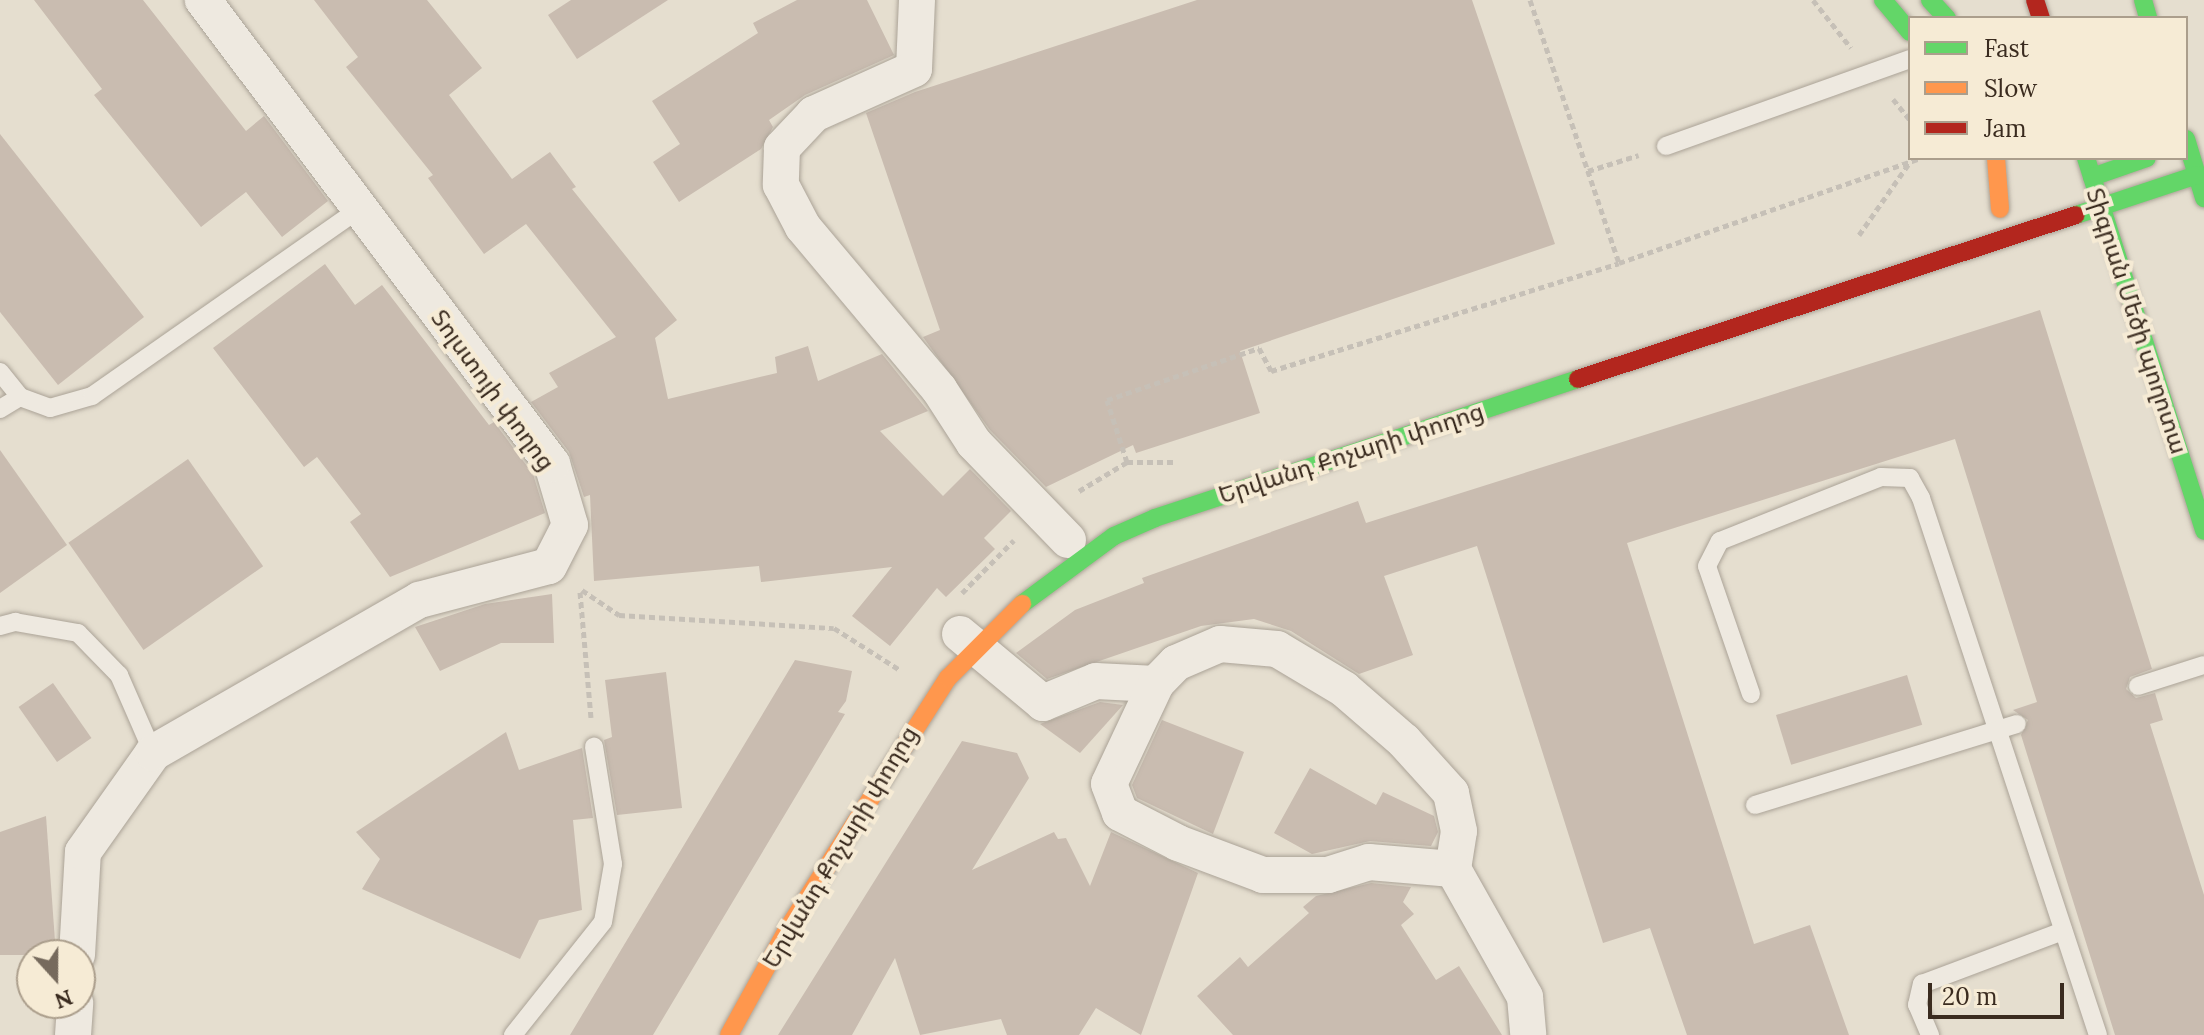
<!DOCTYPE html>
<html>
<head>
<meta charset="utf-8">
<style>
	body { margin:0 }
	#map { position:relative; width:2204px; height:1035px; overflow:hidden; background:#e5decf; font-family:Lora,"Noto Sans Armenian",serif }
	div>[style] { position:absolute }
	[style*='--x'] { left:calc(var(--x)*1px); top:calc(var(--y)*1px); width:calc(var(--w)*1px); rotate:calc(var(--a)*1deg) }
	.building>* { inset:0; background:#c9bcb0; transform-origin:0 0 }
	.path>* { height:5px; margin-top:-2.5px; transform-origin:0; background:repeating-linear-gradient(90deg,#c6c0b7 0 6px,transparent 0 10px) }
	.roads { filter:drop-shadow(0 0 2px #aba397) drop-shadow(0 0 2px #aba397) }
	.lane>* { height:18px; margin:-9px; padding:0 9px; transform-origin:9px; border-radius:9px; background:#eee9e0 }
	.street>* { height:36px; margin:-18px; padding:0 18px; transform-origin:18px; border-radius:18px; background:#eee9e0 }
	.fast>* { height:18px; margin:-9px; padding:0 9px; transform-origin:9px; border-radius:9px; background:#63d668 }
	.slow>* { height:18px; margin:-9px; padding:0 9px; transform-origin:9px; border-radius:9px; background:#ff974d }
	.jam>* { height:18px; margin:-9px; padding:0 9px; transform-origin:9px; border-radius:9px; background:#b3261e }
	span { translate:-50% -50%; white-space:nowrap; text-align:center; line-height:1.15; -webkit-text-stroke:8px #f6ebd5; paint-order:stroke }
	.street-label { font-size:24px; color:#3a2b1f }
	.legend { position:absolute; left:1908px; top:16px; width:280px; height:144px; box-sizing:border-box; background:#f6ebd5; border:2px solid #ab9e8c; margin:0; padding:10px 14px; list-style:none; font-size:24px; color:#3a2b1f }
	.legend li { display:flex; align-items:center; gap:16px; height:40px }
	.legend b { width:40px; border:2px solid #ab9e8c }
	.north { position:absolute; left:16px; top:939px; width:80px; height:80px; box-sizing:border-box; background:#f6ebd5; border:2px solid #ab9e8c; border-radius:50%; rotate:159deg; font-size:22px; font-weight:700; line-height:32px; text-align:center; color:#3a2b1f }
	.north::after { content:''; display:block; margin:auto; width:28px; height:36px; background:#766a5d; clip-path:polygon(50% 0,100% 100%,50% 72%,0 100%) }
	.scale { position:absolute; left:1928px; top:983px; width:136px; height:36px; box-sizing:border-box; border:4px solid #3a2b1f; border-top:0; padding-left:10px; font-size:24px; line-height:28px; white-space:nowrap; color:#3a2b1f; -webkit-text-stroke:6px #f6ebd5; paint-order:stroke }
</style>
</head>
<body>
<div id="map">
	<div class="building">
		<i style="clip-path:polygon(34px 0,143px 0,246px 131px,264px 116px,328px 201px,282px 237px,246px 192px,201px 227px,94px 95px,102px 89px)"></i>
		<i style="clip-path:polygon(314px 0,427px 0,482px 68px,449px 95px,512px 179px,550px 152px,576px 187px,572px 189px,677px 320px,655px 338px,668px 399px,777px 373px,775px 357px,808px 346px,818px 381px,882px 354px,928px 411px,880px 431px,943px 496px,970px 469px,1011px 511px,984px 538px,995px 549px,946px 597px,937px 588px,890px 646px,852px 616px,892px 567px,761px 582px,759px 566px,594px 581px,590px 495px,584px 497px,569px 452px,531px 402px,558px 387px,549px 373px,616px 337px,526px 224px,484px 254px,428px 178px,433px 175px,346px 67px,358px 57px)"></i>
		<i style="clip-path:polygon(571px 0,668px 0,577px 59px,548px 15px)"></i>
		<i style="clip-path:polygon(797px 0,867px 0,894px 55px,805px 95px,769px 120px,773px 127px,761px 149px,679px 202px,653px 162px,680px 144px,652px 101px,758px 33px,753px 23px)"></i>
		<i style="clip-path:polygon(1197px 0,1472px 0,1555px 244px,1240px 351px,1260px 413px,1136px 453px,1133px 445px,1046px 487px,990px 430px,923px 337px,940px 330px,866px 113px,915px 92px)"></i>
		<i style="clip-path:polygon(0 134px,144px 317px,58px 385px,0 312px)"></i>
		<i style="clip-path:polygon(325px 264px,355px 305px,382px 285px,489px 425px,494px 422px,533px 474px,545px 513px,390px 577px,350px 522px,361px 514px,317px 457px,304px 467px,213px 348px)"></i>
		<i style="clip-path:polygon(2040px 310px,2152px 669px,2130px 677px,2126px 689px,2136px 698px,2155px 693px,2163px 720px,2150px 724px,2204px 895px,2204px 1035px,2115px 1035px,2021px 735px,2028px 720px,2013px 710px,2037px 702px,1955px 439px,1627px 543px,1754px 944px,1810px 925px,1849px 1035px,1687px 1035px,1650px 928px,1603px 943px,1477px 546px,1384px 576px,1413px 655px,1359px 674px,1291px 631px,1254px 619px,1201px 626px,1047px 679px,1016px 653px,1075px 610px,1144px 583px,1142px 578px,1358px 501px,1366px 523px)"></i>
		<i style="clip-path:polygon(0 450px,67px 545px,0 593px)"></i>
		<i style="left:188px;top:459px;width:131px;height:146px;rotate:55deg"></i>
		<i style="clip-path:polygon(552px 594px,554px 643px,501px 643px,440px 671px,415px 627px,485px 604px)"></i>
		<i style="clip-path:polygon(795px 660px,852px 671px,846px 701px,838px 712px,845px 714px,653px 1035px,570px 1035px)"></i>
		<i style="clip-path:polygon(666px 672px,682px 808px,617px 815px,604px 740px,612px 737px,605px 680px)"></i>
		<i style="left:1907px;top:675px;width:52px;height:137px;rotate:73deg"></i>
		<i style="left:53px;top:683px;width:67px;height:42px;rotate:55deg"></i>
		<i style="clip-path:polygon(1100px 702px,1123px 705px,1080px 753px,1040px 724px)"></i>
		<i style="clip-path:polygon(1162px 720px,1244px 752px,1213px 834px,1137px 798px,1132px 785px)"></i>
		<i style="clip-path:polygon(506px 732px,519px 770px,582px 748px,593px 818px,573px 820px,582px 910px,539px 920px,520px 959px,362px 889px,380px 859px,356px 832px)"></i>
		<i style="clip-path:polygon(962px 741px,1017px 753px,1029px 778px,972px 870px,1054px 832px,1058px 839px,1066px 838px,1090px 886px,1111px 832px,1198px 873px,1141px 1035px,1096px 1008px,1079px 1035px,1007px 1035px,1001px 1019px,920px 1035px,895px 958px,852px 1035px,778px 1035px)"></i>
		<i style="clip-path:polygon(1310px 768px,1376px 805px,1383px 792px,1434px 816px,1438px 832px,1431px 846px,1370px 841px,1312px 854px,1274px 833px)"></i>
		<i style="clip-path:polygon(46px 816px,56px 955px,0 955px,0 832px)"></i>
		<i style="clip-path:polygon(1371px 883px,1411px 887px,1403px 902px,1414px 914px,1401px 925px,1436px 980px,1459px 966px,1502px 1035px,1233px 1035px,1197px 996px,1240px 957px,1248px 967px,1309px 913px,1303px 907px,1316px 896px)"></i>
	</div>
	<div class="path">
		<i style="--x:1530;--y:0;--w:278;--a:71.3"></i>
		<i style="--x:1813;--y:0;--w:61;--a:51.6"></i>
		<i style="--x:1893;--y:99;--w:27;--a:51"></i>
		<i style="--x:1588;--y:171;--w:53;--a:-17.4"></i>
		<i style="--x:1859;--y:235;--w:89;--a:-55.1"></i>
		<i style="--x:1127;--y:462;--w:47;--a:0"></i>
		<i style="--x:1079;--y:491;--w:56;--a:-31.1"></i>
		<i style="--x:1127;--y:462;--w:65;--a:-107.9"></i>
		<i style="--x:1107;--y:400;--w:161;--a:-18.9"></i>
		<i style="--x:1259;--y:348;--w:26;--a:62"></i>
		<i style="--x:1271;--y:371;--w:364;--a:-17.2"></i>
		<i style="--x:1619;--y:263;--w:319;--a:-19.2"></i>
		<i style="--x:582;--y:590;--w:45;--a:34"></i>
		<i style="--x:619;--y:615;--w:215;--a:3.5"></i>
		<i style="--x:834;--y:628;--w:78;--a:32.5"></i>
		<i style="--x:580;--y:592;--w:126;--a:85"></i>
		<i style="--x:962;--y:593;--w:74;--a:-45.5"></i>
	</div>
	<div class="roads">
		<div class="lane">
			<i style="--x:1666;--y:146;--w:259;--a:-19.6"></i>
			<i style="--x:0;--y:372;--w:32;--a:51"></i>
			<i style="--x:20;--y:397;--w:32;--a:20"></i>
			<i style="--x:50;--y:408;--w:44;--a:-15.9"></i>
			<i style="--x:92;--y:396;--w:326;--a:-35"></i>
			<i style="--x:0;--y:409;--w:23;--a:-31"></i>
			<i style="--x:0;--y:626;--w:16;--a:-15"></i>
			<i style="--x:15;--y:622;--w:64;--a:9.9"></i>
			<i style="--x:78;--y:633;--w:59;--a:45.7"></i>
			<i style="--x:119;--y:675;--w:85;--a:66.4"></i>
			<i style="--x:2138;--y:686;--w:69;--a:-17.7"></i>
			<i style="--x:1751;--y:694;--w:135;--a:-109"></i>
			<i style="--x:1707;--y:566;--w:28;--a:-63"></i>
			<i style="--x:1720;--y:541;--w:173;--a:-21.7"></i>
			<i style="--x:1881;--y:477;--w:29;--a:2"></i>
			<i style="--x:1910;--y:478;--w:23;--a:61"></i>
			<i style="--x:1921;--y:498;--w:565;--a:71.76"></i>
			<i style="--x:1755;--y:805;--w:274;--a:-17.2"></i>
			<i style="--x:513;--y:1035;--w:144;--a:-51.5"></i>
			<i style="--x:603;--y:922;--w:59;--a:-80.2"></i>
			<i style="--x:613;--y:864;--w:119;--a:-99.2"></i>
			<i style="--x:1930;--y:1035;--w:33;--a:-113"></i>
			<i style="--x:1917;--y:1005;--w:22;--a:-77"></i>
			<i style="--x:1922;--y:984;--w:151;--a:-20.6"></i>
		</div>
		<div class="street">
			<i style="--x:917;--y:0;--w:69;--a:92.5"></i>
			<i style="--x:914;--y:69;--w:110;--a:155.8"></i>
			<i style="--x:814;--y:114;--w:47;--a:133.3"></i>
			<i style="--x:782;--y:148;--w:37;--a:92"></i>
			<i style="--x:781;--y:185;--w:47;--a:62.4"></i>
			<i style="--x:803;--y:227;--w:212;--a:50"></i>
			<i style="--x:939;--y:389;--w:64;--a:57.1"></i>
			<i style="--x:974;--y:443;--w:135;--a:45.9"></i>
			<i style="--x:960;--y:634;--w:108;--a:39.7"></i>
			<i style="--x:1043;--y:703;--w:57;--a:-22.5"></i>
			<i style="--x:1096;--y:681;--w:60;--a:2.9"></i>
			<i style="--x:1453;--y:869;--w:38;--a:-81"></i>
			<i style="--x:1459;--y:831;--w:39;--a:-102"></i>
			<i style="--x:1451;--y:793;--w:70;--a:-132.1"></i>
			<i style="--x:1404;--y:741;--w:79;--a:-139.1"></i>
			<i style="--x:1344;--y:689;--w:78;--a:-149.2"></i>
			<i style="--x:1277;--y:649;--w:57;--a:-175"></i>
			<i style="--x:1220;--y:644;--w:48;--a:156.6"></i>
			<i style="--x:1176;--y:663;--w:29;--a:134"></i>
			<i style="--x:1156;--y:684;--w:110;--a:115.2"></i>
			<i style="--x:1109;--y:784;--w:31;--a:69"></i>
			<i style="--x:1120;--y:813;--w:65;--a:27.3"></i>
			<i style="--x:1178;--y:843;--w:91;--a:20.6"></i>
			<i style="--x:1263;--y:875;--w:65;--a:0"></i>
			<i style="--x:1328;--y:875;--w:43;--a:-17.6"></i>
			<i style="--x:1369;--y:862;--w:84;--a:4.8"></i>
			<i style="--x:1453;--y:869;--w:147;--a:60.6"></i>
			<i style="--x:1525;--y:997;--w:38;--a:85"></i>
			<i style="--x:77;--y:955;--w:103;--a:-86.7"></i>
			<i style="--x:83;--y:852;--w:121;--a:-54.7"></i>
			<i style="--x:153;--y:753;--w:307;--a:-29.9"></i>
			<i style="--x:419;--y:600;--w:134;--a:-14.7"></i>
			<i style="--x:549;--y:566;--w:46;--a:-62.9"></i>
			<i style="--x:570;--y:525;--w:64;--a:-106.4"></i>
			<i style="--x:552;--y:464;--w:581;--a:-126.95"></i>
			<i style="--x:73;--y:1035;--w:32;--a:-86"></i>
		</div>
		<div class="fast">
			<i style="--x:1883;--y:0;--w:42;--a:49.8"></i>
			<i style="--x:1930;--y:0;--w:25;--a:47"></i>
			<i style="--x:2143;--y:0;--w:19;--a:74"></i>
			<i style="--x:2186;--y:139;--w:62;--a:73"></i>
			<i style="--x:2086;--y:158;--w:391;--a:72.4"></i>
			<i style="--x:2092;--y:177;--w:58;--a:-19.1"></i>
			<i style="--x:2076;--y:215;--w:127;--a:-18.3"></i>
			<i style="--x:1022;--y:604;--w:114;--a:-36.5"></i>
			<i style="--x:1114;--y:536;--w:45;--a:-23.7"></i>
			<i style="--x:1155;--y:518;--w:445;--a:-18.2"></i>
		</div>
		<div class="slow">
			<i style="--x:1996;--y:158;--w:51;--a:85.5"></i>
			<i style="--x:729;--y:1035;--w:122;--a:-61.1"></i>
			<i style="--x:788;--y:928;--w:297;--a:-57.4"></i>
			<i style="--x:948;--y:678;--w:105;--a:-45"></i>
		</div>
		<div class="jam">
			<i style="--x:2035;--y:0;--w:19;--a:72"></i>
			<i style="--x:1578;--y:379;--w:524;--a:-18.23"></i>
		</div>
	</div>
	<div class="street-label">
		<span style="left:2137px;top:321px;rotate:72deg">Տիգրան Մեծի պողոտա</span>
		<span style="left:493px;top:390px;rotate:54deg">Տոլստոյի փողոց</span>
		<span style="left:1351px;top:453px;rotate:-18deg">Երվանդ Քոչարի փողոց</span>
		<span style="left:840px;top:847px;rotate:-59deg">Երվանդ Քոչարի փողոց</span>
	</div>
	<ul class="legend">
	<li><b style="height:10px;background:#63d668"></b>Fast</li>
	<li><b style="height:10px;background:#ff974d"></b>Slow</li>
	<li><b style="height:10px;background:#b3261e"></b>Jam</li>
	</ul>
	<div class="north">N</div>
	<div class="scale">20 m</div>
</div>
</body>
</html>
